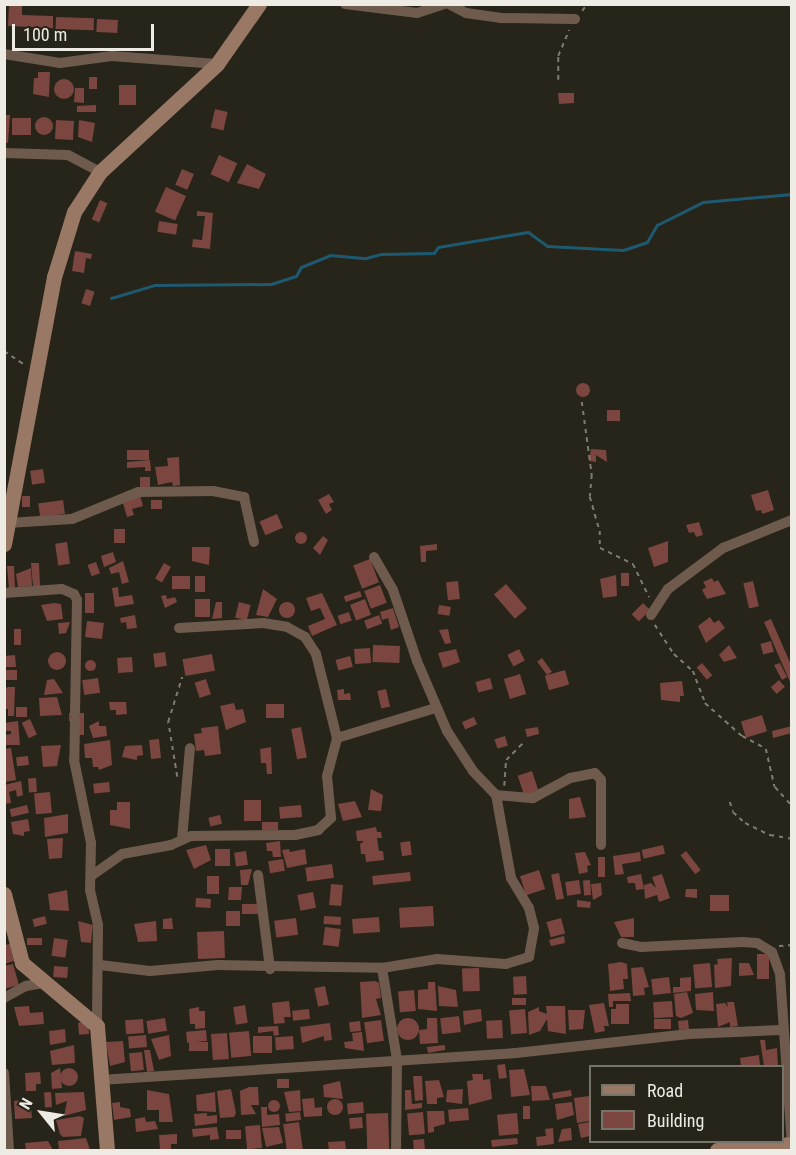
<!DOCTYPE html>
<html>
<head>
<meta charset="utf-8">
<style>
	body { margin:0 }
	#map { position:relative; width:796px; height:1155px; overflow:hidden; background:#272419; font-family:"Roboto Condensed",sans-serif }
	div>[style] { position:absolute }
	[style*='--x'] { left:calc(var(--x)*1px); top:calc(var(--y)*1px); width:calc(var(--w)*1px); rotate:calc(var(--a)*1deg) }
	.stream>* { height:3px; margin:-1.5px; padding:0 1.5px; transform-origin:1.5px; border-radius:1.5px; background:#1e5972 }
	.building>* { inset:0; background:#7a463f; transform-origin:0 0 }
	.round { border-radius:50% }
	.path>* { height:1.5px; margin-top:-0.75px; transform-origin:0; background:repeating-linear-gradient(90deg,#7e7b72 0 4.5px,transparent 0 9px) }
	.street>* { height:10px; margin:-5px; padding:0 5px; transform-origin:5px; border-radius:5px; background:#6f5b4e }
	.secondary>* { height:15px; margin:-7.5px; padding:0 7.5px; transform-origin:7.5px; border-radius:7.5px; background:#997965 }
	span { translate:-50% -50%; white-space:nowrap; text-align:center; line-height:1.15; -webkit-text-stroke:4.5px #272419; paint-order:stroke }
	.frame { position:absolute; inset:0; border:6px solid #edebe4; pointer-events:none }
	.legend { position:absolute; left:589px; top:1065px; width:195px; height:78px; box-sizing:border-box; background:#272419; border:2px solid #76746a; margin:0; padding:8px 10px; list-style:none; font-size:18px; color:#edebe4 }
	.legend li { display:flex; align-items:center; gap:12px; height:30px }
	.legend b { width:30px; border:2px solid #76746a }
	.north { position:absolute; left:12px; top:1083px; width:60px; height:60px; -webkit-text-stroke:4px #272419; paint-order:stroke; rotate:300deg; font-size:16px; font-weight:700; line-height:24px; text-align:center; color:#edebe4 }
	.north::after { content:''; display:block; margin:auto; width:21px; height:27px; background:#edebe4; clip-path:polygon(50% 0,100% 100%,50% 72%,0 100%) }
	.scale { position:absolute; left:12px; top:24px; width:142px; height:27px; box-sizing:border-box; border:3px solid #edebe4; border-top:0; padding-left:8px; font-size:18px; line-height:21px; white-space:nowrap; color:#edebe4; -webkit-text-stroke:4px #272419; paint-order:stroke }
</style>
</head>
<body>
<div id="map">
	<div class="stream">
		<i style="--x:111;--y:298;--w:46;--a:-16.5"></i>
		<i style="--x:155;--y:285;--w:116;--a:-0.5"></i>
		<i style="--x:271;--y:284;--w:26;--a:-18"></i>
		<i style="--x:296;--y:276;--w:10;--a:-61"></i>
		<i style="--x:301;--y:267;--w:31;--a:-22"></i>
		<i style="--x:330;--y:255;--w:36;--a:5"></i>
		<i style="--x:366;--y:258;--w:16;--a:-15"></i>
		<i style="--x:381;--y:254;--w:53;--a:-1.1"></i>
		<i style="--x:434;--y:253;--w:7;--a:-56"></i>
		<i style="--x:438;--y:247;--w:91;--a:-9.5"></i>
		<i style="--x:528;--y:232;--w:24;--a:36"></i>
		<i style="--x:547;--y:246;--w:76;--a:3"></i>
		<i style="--x:623;--y:250;--w:25;--a:-18"></i>
		<i style="--x:647;--y:242;--w:20;--a:-60"></i>
		<i style="--x:657;--y:225;--w:51;--a:-26.6"></i>
		<i style="--x:703;--y:202;--w:89;--a:-5.1"></i>
	</div>
	<div class="building">
		<i style="clip-path:polygon(9px 4px,22px 4px,22px 15px,53px 16px,53px 28px,8px 26px)"></i>
		<i style="left:56px;top:17px;width:38px;height:12px;rotate:2deg"></i>
		<i style="left:97px;top:19px;width:21px;height:13px;rotate:3deg"></i>
		<i style="clip-path:polygon(38px 72px,50px 72px,49px 97px,33px 94px,34px 78px,38px 78px)"></i>
		<i style="left:89px;top:77px;width:8px;height:12px"></i>
		<i class="round" style="left:54px;top:79px;width:20px;height:20px"></i>
		<i style="left:119px;top:85px;width:17px;height:20px"></i>
		<i style="clip-path:polygon(75px 88px,84px 88px,84px 103px,74px 102px)"></i>
		<i style="clip-path:polygon(558px 93px,574px 93px,574px 103px,559px 104px)"></i>
		<i style="clip-path:polygon(96px 105px,96px 112px,77px 112px,77px 106px)"></i>
		<i style="left:215px;top:109px;width:13px;height:19px;rotate:13deg"></i>
		<i style="clip-path:polygon(4px 115px,10px 115px,8px 143px,4px 142px)"></i>
		<i class="round" style="left:35px;top:117px;width:18px;height:18px"></i>
		<i style="left:12px;top:118px;width:19px;height:17px"></i>
		<i style="left:56px;top:120px;width:18px;height:19px;rotate:3deg"></i>
		<i style="clip-path:polygon(79px 120px,95px 123px,92px 142px,78px 137px)"></i>
		<i style="left:219px;top:155px;width:20px;height:21px;rotate:24deg"></i>
		<i style="clip-path:polygon(247px 164px,266px 174px,259px 189px,237px 183px)"></i>
		<i style="left:182px;top:169px;width:13px;height:17px;rotate:23deg"></i>
		<i style="left:166px;top:187px;width:22px;height:27px;rotate:24deg"></i>
		<i style="left:100px;top:200px;width:8px;height:21px;rotate:23deg"></i>
		<i style="clip-path:polygon(197px 211px,213px 213px,210px 249px,192px 247px,193px 239px,202px 240px,205px 216px,197px 216px)"></i>
		<i style="left:159px;top:221px;width:19px;height:11px;rotate:9deg"></i>
		<i style="clip-path:polygon(75px 251px,92px 254px,91px 259px,86px 258px,84px 273px,72px 271px)"></i>
		<i style="left:86px;top:289px;width:9px;height:15px;rotate:18deg"></i>
		<i class="round" style="left:576px;top:383px;width:14px;height:14px"></i>
		<i style="left:607px;top:410px;width:13px;height:11px"></i>
		<i style="clip-path:polygon(591px 449px,606px 450px,607px 462px,596px 455px,596px 462px,589px 461px)"></i>
		<i style="left:127px;top:450px;width:22px;height:10px"></i>
		<i style="clip-path:polygon(179px 457px,180px 485px,173px 486px,172px 482px,158px 485px,155px 467px,168px 466px,167px 458px)"></i>
		<i style="clip-path:polygon(150px 460px,151px 471px,145px 471px,145px 467px,127px 468px,127px 462px)"></i>
		<i style="left:43px;top:469px;width:14px;height:13px;rotate:82deg"></i>
		<i style="left:140px;top:477px;width:10px;height:12px"></i>
		<i style="clip-path:polygon(768px 490px,774px 510px,762px 514px,761px 510px,756px 511px,751px 495px)"></i>
		<i style="clip-path:polygon(329px 494px,334px 502px,329px 504px,332px 510px,326px 514px,318px 500px)"></i>
		<i style="clip-path:polygon(140px 495px,143px 506px,132px 509px,134px 515px,127px 517px,122px 500px)"></i>
		<i style="left:22px;top:496px;width:8px;height:11px"></i>
		<i style="left:63px;top:500px;width:14px;height:25px;rotate:82deg"></i>
		<i style="left:151px;top:500px;width:11px;height:9px"></i>
		<i style="left:277px;top:514px;width:15px;height:19px;rotate:67deg"></i>
		<i style="clip-path:polygon(699px 522px,703px 535px,696px 537px,694px 532px,689px 533px,686px 525px)"></i>
		<i style="left:114px;top:529px;width:11px;height:14px"></i>
		<i class="round" style="left:295px;top:532px;width:12px;height:12px"></i>
		<i style="clip-path:polygon(323px 536px,328px 540px,320px 555px,313px 548px)"></i>
		<i style="clip-path:polygon(668px 541px,668px 562px,654px 567px,648px 548px)"></i>
		<i style="left:67px;top:542px;width:22px;height:12px;rotate:82deg"></i>
		<i style="clip-path:polygon(437px 544px,437px 550px,426px 551px,426px 562px,421px 562px,420px 546px)"></i>
		<i style="clip-path:polygon(192px 547px,210px 547px,209px 565px,192px 561px)"></i>
		<i style="clip-path:polygon(113px 552px,116px 562px,104px 567px,101px 556px)"></i>
		<i style="left:370px;top:559px;width:25px;height:18px;rotate:69deg"></i>
		<i style="clip-path:polygon(123px 561px,129px 582px,122px 584px,119px 572px,111px 574px,109px 568px)"></i>
		<i style="left:96px;top:562px;width:12px;height:9px;rotate:70deg"></i>
		<i style="clip-path:polygon(31px 563px,39px 563px,40px 586px,33px 586px)"></i>
		<i style="left:164px;top:563px;width:8px;height:18px;rotate:30deg"></i>
		<i style="clip-path:polygon(7px 566px,14px 566px,15px 588px,9px 589px)"></i>
		<i style="clip-path:polygon(31px 568px,32px 586px,18px 587px,16px 574px)"></i>
		<i style="left:621px;top:573px;width:8px;height:13px"></i>
		<i style="clip-path:polygon(616px 575px,617px 596px,603px 598px,600px 579px)"></i>
		<i style="left:172px;top:576px;width:18px;height:13px"></i>
		<i style="left:195px;top:576px;width:10px;height:16px"></i>
		<i style="clip-path:polygon(712px 578px,714px 582px,718px 580px,726px 594px,707px 599px,702px 590px,706px 587px,703px 582px)"></i>
		<i style="left:458px;top:581px;width:18px;height:12px;rotate:84deg"></i>
		<i style="left:753px;top:581px;width:26px;height:10px;rotate:77deg"></i>
		<i style="left:506px;top:584px;width:32px;height:16px;rotate:49deg"></i>
		<i style="left:380px;top:585px;width:19px;height:17px;rotate:69deg"></i>
		<i style="clip-path:polygon(118px 587px,119px 597px,132px 595px,134px 604px,115px 607px,112px 588px)"></i>
		<i style="clip-path:polygon(263px 589px,277px 599px,268px 617px,256px 615px)"></i>
		<i style="left:360px;top:591px;width:6px;height:17px;rotate:72deg"></i>
		<i style="left:85px;top:593px;width:9px;height:20px"></i>
		<i style="clip-path:polygon(322px 593px,337px 625px,312px 636px,308px 626px,325px 619px,320px 608px,311px 611px,306px 598px)"></i>
		<i style="clip-path:polygon(166px 595px,167px 599px,175px 597px,177px 602px,165px 608px,161px 596px)"></i>
		<i style="left:195px;top:599px;width:15px;height:18px"></i>
		<i style="left:365px;top:599px;width:17px;height:16px;rotate:69deg"></i>
		<i class="round" style="left:279px;top:602px;width:16px;height:16px"></i>
		<i style="clip-path:polygon(216px 602px,222px 602px,222px 618px,212px 619px)"></i>
		<i style="left:239px;top:602px;width:12px;height:16px;rotate:14deg"></i>
		<i style="clip-path:polygon(54px 603px,61px 604px,63px 619px,47px 621px,41px 605px)"></i>
		<i style="left:643px;top:603px;width:10px;height:16px;rotate:45deg"></i>
		<i style="left:439px;top:605px;width:12px;height:9px;rotate:9deg"></i>
		<i style="clip-path:polygon(393px 608px,399px 627px,391px 630px,388px 618px,382px 620px,380px 612px)"></i>
		<i style="left:349px;top:612px;width:9px;height:12px;rotate:72deg"></i>
		<i style="clip-path:polygon(135px 615px,137px 628px,127px 629px,126px 622px,121px 623px,120px 618px)"></i>
		<i style="left:379px;top:615px;width:9px;height:16px;rotate:69deg"></i>
		<i style="clip-path:polygon(710px 617px,714px 623px,719px 620px,725px 628px,706px 643px,698px 626px)"></i>
		<i style="clip-path:polygon(771px 619px,792px 667px,790px 682px,764px 622px)"></i>
		<i style="left:87px;top:621px;width:17px;height:16px;rotate:7deg"></i>
		<i style="clip-path:polygon(70px 622px,66px 633px,59px 634px,58px 623px)"></i>
		<i style="left:14px;top:629px;width:7px;height:16px"></i>
		<i style="clip-path:polygon(448px 629px,451px 643px,445px 644px,439px 630px)"></i>
		<i style="left:771px;top:641px;width:11px;height:11px;rotate:75deg"></i>
		<i style="left:373px;top:645px;width:27px;height:17px;rotate:2deg"></i>
		<i style="clip-path:polygon(729px 645px,737px 658px,724px 662px,719px 655px)"></i>
		<i style="left:370px;top:648px;width:15px;height:16px;rotate:86deg"></i>
		<i style="clip-path:polygon(456px 649px,460px 662px,443px 668px,438px 653px)"></i>
		<i style="left:519px;top:649px;width:13px;height:13px;rotate:63deg"></i>
		<i style="left:165px;top:652px;width:14px;height:12px;rotate:82deg"></i>
		<i class="round" style="left:48px;top:652px;width:18px;height:18px"></i>
		<i style="left:212px;top:654px;width:17px;height:30px;rotate:80deg"></i>
		<i style="clip-path:polygon(15px 655px,16px 667px,4px 667px,4px 656px)"></i>
		<i style="left:350px;top:656px;width:11px;height:15px;rotate:75deg"></i>
		<i style="left:132px;top:657px;width:15px;height:15px;rotate:86deg"></i>
		<i style="left:542px;top:658px;width:17px;height:6px;rotate:54deg"></i>
		<i class="round" style="left:84.5px;top:659.5px;width:11px;height:11px"></i>
		<i style="left:702px;top:663px;width:16px;height:7px;rotate:50deg"></i>
		<i style="clip-path:polygon(780px 663px,787px 677px,782px 680px,774px 665px)"></i>
		<i style="left:4px;top:670px;width:13px;height:10px"></i>
		<i style="left:565px;top:670px;width:15px;height:21px;rotate:74deg"></i>
		<i style="left:520px;top:674px;width:21px;height:17px;rotate:73deg"></i>
		<i style="left:98px;top:678px;width:15px;height:16px;rotate:82deg"></i>
		<i style="left:490px;top:678px;width:11px;height:15px;rotate:75deg"></i>
		<i style="clip-path:polygon(54px 679px,63px 693px,44px 695px,47px 680px)"></i>
		<i style="left:206px;top:679px;width:16px;height:12px;rotate:72deg"></i>
		<i style="left:779px;top:680px;width:9px;height:11px;rotate:49deg"></i>
		<i style="clip-path:polygon(682px 681px,684px 696px,680px 696px,680px 702px,661px 700px,660px 683px)"></i>
		<i style="clip-path:polygon(8px 687px,15px 687px,14px 716px,8px 716px,8px 709px,4px 709px,4px 689px)"></i>
		<i style="clip-path:polygon(344px 689px,344px 694px,350px 693px,351px 700px,338px 700px,337px 690px)"></i>
		<i style="left:386px;top:689px;width:18px;height:9px;rotate:77deg"></i>
		<i style="clip-path:polygon(57px 697px,62px 715px,40px 716px,39px 698px)"></i>
		<i style="clip-path:polygon(109px 702px,126px 702px,127px 714px,116px 715px,116px 710px,110px 710px)"></i>
		<i style="clip-path:polygon(234px 703px,236px 710px,243px 709px,246px 722px,226px 730px,220px 706px)"></i>
		<i style="left:284px;top:704px;width:14px;height:18px;rotate:90deg"></i>
		<i style="left:16px;top:707px;width:11px;height:10px"></i>
		<i style="clip-path:polygon(69px 713px,84px 713px,84px 735px,77px 735px,77px 721px,69px 721px)"></i>
		<i style="left:762px;top:715px;width:17px;height:22px;rotate:73deg"></i>
		<i style="left:474px;top:717px;width:8px;height:13px;rotate:67deg"></i>
		<i style="left:30px;top:719px;width:17px;height:9px;rotate:66deg"></i>
		<i style="clip-path:polygon(18px 721px,20px 745px,5px 745px,4px 735px,11px 734px,11px 731px,4px 731px,4px 723px)"></i>
		<i style="clip-path:polygon(99px 721px,99px 726px,106px 726px,107px 736px,93px 738px,89px 726px)"></i>
		<i style="clip-path:polygon(218px 726px,221px 754px,205px 756px,204px 750px,196px 751px,194px 734px,202px 733px,201px 728px)"></i>
		<i style="clip-path:polygon(792px 726px,792px 733px,773px 738px,772px 731px)"></i>
		<i style="left:301px;top:727px;width:31px;height:10px;rotate:79deg"></i>
		<i style="clip-path:polygon(538px 727px,539px 734px,527px 737px,525px 729px)"></i>
		<i style="left:505px;top:736px;width:10px;height:11px;rotate:73deg"></i>
		<i style="left:159px;top:739px;width:19px;height:10px;rotate:84deg"></i>
		<i style="clip-path:polygon(110px 740px,112px 765px,99px 770px,98px 767px,93px 767px,92px 758px,85px 758px,84px 744px)"></i>
		<i style="clip-path:polygon(61px 745px,57px 766px,43px 767px,41px 746px)"></i>
		<i style="clip-path:polygon(142px 745px,143px 755px,137px 756px,137px 760px,122px 757px,125px 746px)"></i>
		<i style="clip-path:polygon(271px 747px,272px 774px,267px 774px,266px 763px,261px 763px,260px 749px)"></i>
		<i style="clip-path:polygon(11px 748px,16px 780px,5px 782px,4px 749px)"></i>
		<i style="left:28px;top:756px;width:9px;height:12px;rotate:84deg"></i>
		<i style="left:532px;top:771px;width:23px;height:15px;rotate:72deg"></i>
		<i style="left:36px;top:778px;width:14px;height:8px;rotate:86deg"></i>
		<i style="clip-path:polygon(21px 781px,23px 795px,17px 797px,16px 790px,9px 792px,11px 803px,4px 804px,4px 785px)"></i>
		<i style="left:109px;top:782px;width:10px;height:16px;rotate:84deg"></i>
		<i style="clip-path:polygon(371px 789px,383px 795px,381px 811px,368px 810px)"></i>
		<i style="left:50px;top:792px;width:21px;height:16px;rotate:85deg"></i>
		<i style="clip-path:polygon(580px 797px,586px 817px,569px 819px,569px 799px)"></i>
		<i style="left:244px;top:800px;width:17px;height:21px"></i>
		<i style="clip-path:polygon(355px 801px,362px 817px,343px 821px,338px 804px)"></i>
		<i style="clip-path:polygon(117px 802px,130px 802px,130px 829px,110px 825px,110px 810px,117px 810px)"></i>
		<i style="left:27px;top:805px;width:8px;height:18px;rotate:76deg"></i>
		<i style="left:301px;top:805px;width:12px;height:22px;rotate:85deg"></i>
		<i style="clip-path:polygon(68px 814px,68px 833px,45px 837px,44px 818px)"></i>
		<i style="left:220px;top:815px;width:9px;height:12px;rotate:77deg"></i>
		<i style="clip-path:polygon(28px 819px,30px 831px,24px 832px,24px 836px,13px 834px,11px 822px)"></i>
		<i style="left:262px;top:822px;width:16px;height:8px"></i>
		<i style="clip-path:polygon(376px 827px,377px 832px,381px 832px,382px 838px,377px 838px,379px 851px,383px 851px,384px 860px,366px 862px,365px 854px,361px 854px,360px 844px,364px 841px,357px 841px,356px 831px)"></i>
		<i style="clip-path:polygon(63px 838px,62px 858px,49px 859px,47px 839px)"></i>
		<i style="clip-path:polygon(280px 841px,281px 857px,273px 857px,272px 851px,267px 851px,266px 843px)"></i>
		<i style="left:410px;top:841px;width:14px;height:10px;rotate:82deg"></i>
		<i style="clip-path:polygon(206px 845px,211px 860px,194px 869px,186px 850px)"></i>
		<i style="left:663px;top:845px;width:9px;height:22px;rotate:77deg"></i>
		<i style="left:215px;top:849px;width:15px;height:17px"></i>
		<i style="clip-path:polygon(289px 849px,290px 852px,305px 849px,307px 864px,287px 868px,282px 850px)"></i>
		<i style="left:246px;top:851px;width:14px;height:12px;rotate:82deg"></i>
		<i style="left:686px;top:851px;width:24px;height:7px;rotate:52deg"></i>
		<i style="clip-path:polygon(585px 852px,591px 865px,587px 866px,588px 872px,579px 874px,575px 853px)"></i>
		<i style="clip-path:polygon(640px 852px,641px 861px,622px 864px,624px 874px,615px 875px,613px 856px)"></i>
		<i style="left:598px;top:857px;width:7px;height:20px"></i>
		<i style="left:283px;top:859px;width:12px;height:15px;rotate:81deg"></i>
		<i style="left:332px;top:864px;width:14px;height:27px;rotate:82deg"></i>
		<i style="clip-path:polygon(252px 869px,248px 885px,241px 885px,240px 870px)"></i>
		<i style="left:539px;top:870px;width:20px;height:20px;rotate:72deg"></i>
		<i style="left:410px;top:872px;width:9px;height:38px;rotate:84deg"></i>
		<i style="left:559px;top:873px;width:26px;height:8px;rotate:79deg"></i>
		<i style="clip-path:polygon(641px 874px,644px 889px,636px 890px,635px 883px,628px 883px,627px 877px)"></i>
		<i style="clip-path:polygon(662px 874px,670px 898px,659px 902px,657px 895px,645px 899px,644px 885px,651px 883px,656px 888px,652px 877px)"></i>
		<i style="left:207px;top:876px;width:12px;height:18px"></i>
		<i style="left:579px;top:880px;width:14px;height:14px;rotate:82deg"></i>
		<i style="left:590px;top:880px;width:15px;height:7px;rotate:86deg"></i>
		<i style="clip-path:polygon(601px 883px,602px 895px,593px 900px,591px 884px)"></i>
		<i style="left:331px;top:884px;width:12px;height:21px;rotate:5deg"></i>
		<i style="clip-path:polygon(229px 887px,242px 887px,241px 900px,228px 900px)"></i>
		<i style="clip-path:polygon(686px 889px,697px 889px,697px 898px,685px 897px)"></i>
		<i style="clip-path:polygon(67px 890px,69px 911px,50px 910px,48px 894px)"></i>
		<i style="left:313px;top:892px;width:16px;height:16px;rotate:79deg"></i>
		<i style="left:710px;top:895px;width:19px;height:16px"></i>
		<i style="left:196px;top:898px;width:15px;height:9px;rotate:4deg"></i>
		<i style="clip-path:polygon(577px 900px,591px 902px,590px 908px,577px 907px)"></i>
		<i style="left:242px;top:904px;width:16px;height:10px"></i>
		<i style="left:433px;top:906px;width:20px;height:34px;rotate:87deg"></i>
		<i style="left:226px;top:911px;width:14px;height:15px"></i>
		<i style="left:45px;top:916px;width:8px;height:13px;rotate:76deg"></i>
		<i style="left:324px;top:916px;width:17px;height:8px;rotate:3deg"></i>
		<i style="left:379px;top:917px;width:15px;height:27px;rotate:86deg"></i>
		<i style="clip-path:polygon(172px 918px,173px 929px,163px 929px,163px 919px)"></i>
		<i style="left:296px;top:918px;width:17px;height:22px;rotate:83deg"></i>
		<i style="left:561px;top:918px;width:16px;height:15px;rotate:75deg"></i>
		<i style="clip-path:polygon(634px 918px,634px 937px,621px 937px,614px 922px)"></i>
		<i style="clip-path:polygon(78px 921px,93px 925px,91px 943px,81px 942px)"></i>
		<i style="clip-path:polygon(156px 921px,157px 941px,138px 942px,134px 924px)"></i>
		<i style="left:325px;top:927px;width:16px;height:18px;rotate:7deg"></i>
		<i style="left:224px;top:931px;width:27px;height:27px;rotate:88deg"></i>
		<i style="clip-path:polygon(564px 936px,565px 943px,551px 946px,549px 940px)"></i>
		<i style="left:27px;top:938px;width:15px;height:7px"></i>
		<i style="left:54px;top:938px;width:14px;height:18px;rotate:8deg"></i>
		<i style="clip-path:polygon(10px 944px,14px 961px,4px 964px,4px 945px)"></i>
		<i style="left:757px;top:954px;width:12px;height:25px"></i>
		<i style="clip-path:polygon(732px 958px,731px 986px,715px 988px,714px 965px,718px 964px,717px 959px)"></i>
		<i style="clip-path:polygon(621px 962px,627px 964px,628px 979px,623px 979px,624px 989px,610px 991px,608px 964px)"></i>
		<i style="left:710px;top:963px;width:24px;height:17px;rotate:85deg"></i>
		<i style="clip-path:polygon(739px 963px,749px 963px,754px 975px,739px 976px)"></i>
		<i style="clip-path:polygon(13px 964px,19px 985px,4px 989px,4px 966px)"></i>
		<i style="left:54px;top:966px;width:14px;height:11px;rotate:4deg"></i>
		<i style="clip-path:polygon(643px 967px,649px 987px,644px 988px,645px 995px,633px 996px,631px 968px)"></i>
		<i style="left:479px;top:968px;width:23px;height:17px;rotate:88deg"></i>
		<i style="left:526px;top:976px;width:18px;height:13px;rotate:87deg"></i>
		<i style="left:669px;top:977px;width:16px;height:18px;rotate:83deg"></i>
		<i style="clip-path:polygon(691px 977px,691px 991px,673px 993px,673px 987px,680px 987px,680px 978px)"></i>
		<i style="clip-path:polygon(375px 981px,379px 983px,381px 998px,376px 999px,381px 1015px,362px 1018px,360px 982px)"></i>
		<i style="clip-path:polygon(428px 982px,435px 982px,437px 1011px,418px 1009px,418px 990px,428px 989px)"></i>
		<i style="left:325px;top:986px;width:19px;height:11px;rotate:78deg"></i>
		<i style="clip-path:polygon(438px 986px,456px 990px,458px 1007px,439px 1006px)"></i>
		<i style="left:414px;top:990px;width:21px;height:16px;rotate:85deg"></i>
		<i style="clip-path:polygon(687px 992px,693px 1013px,681px 1018px,676px 1016px,674px 994px)"></i>
		<i style="clip-path:polygon(713px 992px,714px 1011px,696px 1010px,695px 994px)"></i>
		<i style="clip-path:polygon(630px 993px,631px 1001px,613px 1001px,613px 1007px,609px 1007px,608px 994px)"></i>
		<i style="left:512px;top:998px;width:14px;height:7px"></i>
		<i style="clip-path:polygon(289px 1001px,291px 1017px,284px 1017px,285px 1023px,274px 1024px,272px 1003px)"></i>
		<i style="left:672px;top:1001px;width:16px;height:19px;rotate:86deg"></i>
		<i style="clip-path:polygon(727px 1002px,734px 1002px,738px 1026px,730px 1027px,730px 1022px,718px 1027px,716px 1004px,725px 1003px,728px 1007px)"></i>
		<i style="clip-path:polygon(604px 1003px,609px 1026px,604px 1026px,605px 1031px,595px 1033px,589px 1005px)"></i>
		<i style="clip-path:polygon(616px 1004px,629px 1004px,629px 1024px,611px 1024px,611px 1009px,616px 1009px)"></i>
		<i style="left:245px;top:1005px;width:18px;height:12px;rotate:81deg"></i>
		<i style="clip-path:polygon(29px 1006px,30px 1013px,43px 1012px,44px 1024px,19px 1026px,14px 1007px)"></i>
		<i style="clip-path:polygon(546px 1006px,565px 1006px,566px 1034px,548px 1031px,547px 1019px,540px 1031px,529px 1035px,528px 1012px,539px 1007px,539px 1011px,547px 1014px)"></i>
		<i style="clip-path:polygon(199px 1007px,199px 1011px,205px 1011px,205px 1028px,195px 1029px,195px 1024px,190px 1024px,189px 1009px)"></i>
		<i style="left:309px;top:1009px;width:10px;height:17px;rotate:84deg"></i>
		<i style="clip-path:polygon(481px 1009px,482px 1021px,464px 1025px,463px 1011px)"></i>
		<i style="left:525px;top:1009px;width:24px;height:16px;rotate:85deg"></i>
		<i style="clip-path:polygon(568px 1010px,585px 1010px,583px 1029px,569px 1030px)"></i>
		<i style="left:459px;top:1016px;width:16px;height:19px;rotate:83deg"></i>
		<i style="left:165px;top:1018px;width:13px;height:19px;rotate:81deg"></i>
		<i style="clip-path:polygon(427px 1018px,437px 1018px,438px 1043px,420px 1044px,419px 1030px,427px 1029px)"></i>
		<i class="round" style="left:397px;top:1018px;width:22px;height:22px"></i>
		<i style="left:143px;top:1019px;width:14px;height:18px;rotate:86deg"></i>
		<i style="left:671px;top:1019px;width:10px;height:17px;rotate:90deg"></i>
		<i style="left:381px;top:1020px;width:21px;height:17px;rotate:82deg"></i>
		<i style="left:502px;top:1020px;width:18px;height:16px;rotate:87deg"></i>
		<i style="left:688px;top:1020px;width:9px;height:10px;rotate:84deg"></i>
		<i style="left:360px;top:1021px;width:10px;height:11px;rotate:84deg"></i>
		<i style="left:88px;top:1022px;width:12px;height:10px;rotate:85deg"></i>
		<i style="clip-path:polygon(330px 1023px,332px 1040px,324px 1041px,324px 1036px,302px 1043px,300px 1027px)"></i>
		<i style="clip-path:polygon(278px 1026px,279px 1035px,274px 1036px,273px 1031px,258px 1033px,258px 1027px)"></i>
		<i style="clip-path:polygon(65px 1029px,66px 1042px,50px 1045px,49px 1031px)"></i>
		<i style="left:206px;top:1030px;width:11px;height:20px;rotate:85deg"></i>
		<i style="left:249px;top:1031px;width:25px;height:20px;rotate:85deg"></i>
		<i style="clip-path:polygon(362px 1032px,364px 1051px,345px 1048px,344px 1042px,353px 1041px,352px 1033px)"></i>
		<i style="left:227px;top:1033px;width:26px;height:16px;rotate:86deg"></i>
		<i style="left:146px;top:1035px;width:12px;height:18px;rotate:85deg"></i>
		<i style="clip-path:polygon(169px 1035px,171px 1056px,159px 1060px,151px 1039px)"></i>
		<i style="left:272px;top:1036px;width:17px;height:19px;rotate:90deg"></i>
		<i style="left:293px;top:1036px;width:13px;height:18px;rotate:86deg"></i>
		<i style="clip-path:polygon(760px 1040px,765px 1040px,766px 1050px,777px 1048px,778px 1066px,764px 1066px)"></i>
		<i style="clip-path:polygon(123px 1041px,125px 1062px,110px 1066px,106px 1042px)"></i>
		<i style="left:208px;top:1042px;width:9px;height:19px;rotate:90deg"></i>
		<i style="clip-path:polygon(74px 1045px,75px 1063px,52px 1065px,50px 1051px)"></i>
		<i style="clip-path:polygon(445px 1045px,445px 1050px,428px 1053px,427px 1047px)"></i>
		<i style="clip-path:polygon(144px 1050px,150px 1050px,154px 1071px,147px 1072px)"></i>
		<i style="left:142px;top:1052px;width:18px;height:13px;rotate:84deg"></i>
		<i style="clip-path:polygon(759px 1055px,760px 1066px,741px 1066px,740px 1058px)"></i>
		<i style="left:505px;top:1064px;width:14px;height:8px;rotate:82deg"></i>
		<i class="round" style="left:60px;top:1068px;width:18px;height:18px"></i>
		<i style="clip-path:polygon(60px 1068px,62px 1088px,52px 1089px,51px 1073px)"></i>
		<i style="clip-path:polygon(524px 1069px,530px 1095px,511px 1097px,509px 1070px)"></i>
		<i style="clip-path:polygon(40px 1072px,41px 1084px,36px 1084px,36px 1091px,26px 1091px,25px 1073px)"></i>
		<i style="clip-path:polygon(472px 1074px,483px 1074px,483px 1080px,490px 1079px,492px 1099px,469px 1105px,467px 1081px,473px 1080px)"></i>
		<i style="clip-path:polygon(413px 1076px,422px 1076px,423px 1100px,415px 1101px)"></i>
		<i style="left:277px;top:1079px;width:12px;height:9px"></i>
		<i style="clip-path:polygon(439px 1080px,444px 1097px,437px 1098px,437px 1104px,427px 1104px,425px 1081px)"></i>
		<i style="clip-path:polygon(340px 1081px,343px 1099px,324px 1097px,323px 1085px)"></i>
		<i style="clip-path:polygon(531px 1086px,546px 1086px,550px 1100px,532px 1101px)"></i>
		<i style="clip-path:polygon(249px 1087px,258px 1087px,259px 1105px,251px 1105px,256px 1114px,241px 1115px,240px 1091px)"></i>
		<i style="clip-path:polygon(231px 1089px,236px 1113px,234px 1117px,220px 1118px,217px 1091px)"></i>
		<i style="clip-path:polygon(463px 1089px,462px 1104px,446px 1102px,447px 1090px)"></i>
		<i style="clip-path:polygon(147px 1090px,169px 1094px,173px 1122px,159px 1122px,159px 1110px,147px 1110px)"></i>
		<i style="clip-path:polygon(300px 1090px,301px 1111px,289px 1112px,284px 1092px)"></i>
		<i style="clip-path:polygon(405px 1090px,411px 1090px,412px 1104px,422px 1103px,422px 1108px,405px 1110px)"></i>
		<i style="left:571px;top:1090px;width:6px;height:19px;rotate:81deg"></i>
		<i style="left:51px;top:1092px;width:15px;height:7px;rotate:86deg"></i>
		<i style="clip-path:polygon(84px 1092px,86px 1110px,64px 1116px,67px 1101px,56px 1105px,55px 1093px)"></i>
		<i style="clip-path:polygon(215px 1092px,216px 1112px,197px 1111px,196px 1095px)"></i>
		<i style="clip-path:polygon(589px 1096px,590px 1121px,577px 1123px,574px 1098px)"></i>
		<i style="clip-path:polygon(314px 1098px,315px 1108px,322px 1107px,322px 1116px,304px 1117px,302px 1099px)"></i>
		<i class="round" style="left:327px;top:1099px;width:16px;height:16px"></i>
		<i class="round" style="left:268px;top:1100px;width:12px;height:12px"></i>
		<i style="clip-path:polygon(22px 1100px,23px 1108px,31px 1108px,32px 1118px,15px 1119px,14px 1101px)"></i>
		<i style="clip-path:polygon(120px 1102px,120px 1107px,130px 1109px,131px 1117px,114px 1120px,112px 1103px)"></i>
		<i style="left:363px;top:1102px;width:11px;height:16px;rotate:85deg"></i>
		<i style="clip-path:polygon(572px 1102px,574px 1115px,557px 1120px,555px 1104px)"></i>
		<i style="left:523px;top:1106px;width:7px;height:13px"></i>
		<i style="clip-path:polygon(261px 1107px,267px 1107px,267px 1115px,279px 1114px,280px 1125px,262px 1127px)"></i>
		<i style="left:468px;top:1108px;width:12px;height:20px;rotate:85deg"></i>
		<i style="clip-path:polygon(427px 1111px,444px 1111px,445px 1124px,434px 1127px,434px 1132px,428px 1133px)"></i>
		<i style="left:300px;top:1112px;width:8px;height:15px;rotate:83deg"></i>
		<i style="left:423px;top:1112px;width:22px;height:16px;rotate:85deg"></i>
		<i style="clip-path:polygon(207px 1113px,207px 1116px,217px 1115px,217px 1123px,195px 1126px,194px 1114px)"></i>
		<i style="left:388px;top:1113px;width:37px;height:22px;rotate:88deg"></i>
		<i style="left:517px;top:1113px;width:21px;height:20px;rotate:85deg"></i>
		<i style="clip-path:polygon(80px 1116px,84px 1118px,81px 1136px,63px 1137px,60px 1134px,56px 1120px)"></i>
		<i style="clip-path:polygon(145px 1117px,146px 1122px,155px 1121px,158px 1129px,136px 1132px,135px 1119px)"></i>
		<i style="left:362px;top:1117px;width:11px;height:13px;rotate:85deg"></i>
		<i style="left:299px;top:1122px;width:27px;height:16px;rotate:82deg"></i>
		<i style="clip-path:polygon(590px 1122px,590px 1136px,581px 1138px,578px 1124px)"></i>
		<i style="left:260px;top:1125px;width:23px;height:15px;rotate:85deg"></i>
		<i style="clip-path:polygon(217px 1127px,219px 1139px,210px 1140px,210px 1135px,193px 1137px,192px 1129px)"></i>
		<i style="clip-path:polygon(279px 1127px,283px 1143px,266px 1147px,262px 1128px)"></i>
		<i style="clip-path:polygon(553px 1128px,554px 1144px,537px 1146px,536px 1137px,546px 1136px,545px 1129px)"></i>
		<i style="clip-path:polygon(571px 1128px,572px 1140px,558px 1142px,562px 1129px)"></i>
		<i style="left:241px;top:1130px;width:9px;height:15px;rotate:90deg"></i>
		<i style="clip-path:polygon(177px 1134px,177px 1144px,171px 1144px,171px 1150px,160px 1150px,159px 1135px)"></i>
		<i style="clip-path:polygon(86px 1138px,90px 1150px,59px 1150px,58px 1141px)"></i>
		<i style="clip-path:polygon(517px 1138px,518px 1144px,492px 1147px,491px 1140px)"></i>
		<i style="left:424px;top:1139px;width:11px;height:11px;rotate:85deg"></i>
		<i style="clip-path:polygon(48px 1141px,53px 1150px,26px 1150px,25px 1143px)"></i>
		<i style="clip-path:polygon(345px 1141px,346px 1150px,329px 1150px,328px 1142px)"></i>
	</div>
	<div class="path">
		<i style="--x:790;--y:4;--w:6;--a:72"></i>
		<i style="--x:582;--y:11;--w:9;--a:-54"></i>
		<i style="--x:558;--y:80;--w:24;--a:-90"></i>
		<i style="--x:558;--y:56;--w:28;--a:-67"></i>
		<i style="--x:4;--y:351;--w:25;--a:34"></i>
		<i style="--x:582;--y:402;--w:74;--a:82.2"></i>
		<i style="--x:592;--y:475;--w:22;--a:95"></i>
		<i style="--x:590;--y:497;--w:35;--a:74"></i>
		<i style="--x:600;--y:531;--w:17;--a:90"></i>
		<i style="--x:600;--y:548;--w:37;--a:26"></i>
		<i style="--x:633;--y:564;--w:37;--a:64"></i>
		<i style="--x:655;--y:625;--w:35;--a:57"></i>
		<i style="--x:674;--y:654;--w:25;--a:42"></i>
		<i style="--x:693;--y:671;--w:34;--a:69"></i>
		<i style="--x:705;--y:703;--w:50;--a:41.7"></i>
		<i style="--x:742;--y:736;--w:27;--a:28"></i>
		<i style="--x:766;--y:749;--w:39;--a:77"></i>
		<i style="--x:775;--y:787;--w:25;--a:48"></i>
		<i style="--x:177;--y:777;--w:56;--a:-99.3"></i>
		<i style="--x:168;--y:722;--w:47;--a:-72.7"></i>
		<i style="--x:504;--y:786;--w:26;--a:-86"></i>
		<i style="--x:506;--y:760;--w:24;--a:-45"></i>
		<i style="--x:730;--y:802;--w:10;--a:73"></i>
		<i style="--x:733;--y:812;--w:16;--a:43"></i>
		<i style="--x:745;--y:823;--w:28;--a:26"></i>
		<i style="--x:770;--y:835;--w:22;--a:10"></i>
		<i style="--x:779;--y:946;--w:13;--a:-4"></i>
	</div>
	<div class="street">
		<i style="--x:345;--y:4;--w:73;--a:7.1"></i>
		<i style="--x:417;--y:13;--w:28;--a:-18"></i>
		<i style="--x:449;--y:4;--w:19;--a:28"></i>
		<i style="--x:466;--y:13;--w:34;--a:8"></i>
		<i style="--x:500;--y:18;--w:75;--a:0.8"></i>
		<i style="--x:4;--y:54;--w:57;--a:9.1"></i>
		<i style="--x:60;--y:63;--w:52;--a:-7.7"></i>
		<i style="--x:112;--y:56;--w:105;--a:4.4"></i>
		<i style="--x:4;--y:153;--w:64;--a:1.8"></i>
		<i style="--x:68;--y:155;--w:36;--a:28"></i>
		<i style="--x:8;--y:523;--w:64;--a:-3.6"></i>
		<i style="--x:72;--y:519;--w:71;--a:-22.2"></i>
		<i style="--x:138;--y:492;--w:75;--a:-0.8"></i>
		<i style="--x:213;--y:491;--w:32;--a:11"></i>
		<i style="--x:244;--y:497;--w:46;--a:77.5"></i>
		<i style="--x:4;--y:593;--w:58;--a:-3.9"></i>
		<i style="--x:62;--y:589;--w:13;--a:23"></i>
		<i style="--x:74;--y:594;--w:7;--a:63"></i>
		<i style="--x:77;--y:600;--w:113;--a:91"></i>
		<i style="--x:651;--y:615;--w:31;--a:-57"></i>
		<i style="--x:668;--y:589;--w:69;--a:-36.7"></i>
		<i style="--x:723;--y:548;--w:74;--a:-22.1"></i>
		<i style="--x:179;--y:628;--w:84;--a:-3.4"></i>
		<i style="--x:263;--y:623;--w:24;--a:9"></i>
		<i style="--x:287;--y:627;--w:21;--a:29"></i>
		<i style="--x:305;--y:637;--w:20;--a:57"></i>
		<i style="--x:316;--y:654;--w:87;--a:76"></i>
		<i style="--x:75;--y:721;--w:39;--a:91"></i>
		<i style="--x:74;--y:760;--w:85;--a:78.4"></i>
		<i style="--x:91;--y:843;--w:47;--a:91.2"></i>
		<i style="--x:90;--y:890;--w:36;--a:77"></i>
		<i style="--x:98;--y:925;--w:101;--a:90.6"></i>
		<i style="--x:496;--y:795;--w:37;--a:5"></i>
		<i style="--x:533;--y:798;--w:42;--a:-28.4"></i>
		<i style="--x:570;--y:778;--w:25;--a:-11"></i>
		<i style="--x:595;--y:773;--w:9;--a:49"></i>
		<i style="--x:601;--y:780;--w:65;--a:90"></i>
		<i style="--x:182;--y:839;--w:91;--a:-85"></i>
		<i style="--x:258;--y:875;--w:95;--a:82.7"></i>
		<i style="--x:91;--y:876;--w:38;--a:-35"></i>
		<i style="--x:122;--y:854;--w:50;--a:-10.4"></i>
		<i style="--x:171;--y:845;--w:22;--a:-24"></i>
		<i style="--x:191;--y:836;--w:104;--a:-0.6"></i>
		<i style="--x:295;--y:835;--w:24;--a:-12"></i>
		<i style="--x:318;--y:830;--w:18;--a:-43"></i>
		<i style="--x:331;--y:818;--w:42;--a:-95.4"></i>
		<i style="--x:327;--y:776;--w:39;--a:-75"></i>
		<i style="--x:337;--y:738;--w:103;--a:-16.9"></i>
		<i style="--x:622;--y:943;--w:19;--a:12"></i>
		<i style="--x:641;--y:947;--w:101;--a:-2.8"></i>
		<i style="--x:742;--y:942;--w:15;--a:4"></i>
		<i style="--x:757;--y:943;--w:17;--a:31"></i>
		<i style="--x:772;--y:952;--w:23;--a:70"></i>
		<i style="--x:780;--y:974;--w:173;--a:86"></i>
		<i style="--x:100;--y:965;--w:50;--a:6.8"></i>
		<i style="--x:150;--y:971;--w:68;--a:-5"></i>
		<i style="--x:218;--y:965;--w:164;--a:1"></i>
		<i style="--x:382;--y:968;--w:56;--a:-9.3"></i>
		<i style="--x:437;--y:959;--w:69;--a:4.1"></i>
		<i style="--x:506;--y:964;--w:24;--a:-17"></i>
		<i style="--x:529;--y:957;--w:29;--a:-80"></i>
		<i style="--x:534;--y:928;--w:21;--a:-104"></i>
		<i style="--x:529;--y:908;--w:35;--a:-121"></i>
		<i style="--x:511;--y:878;--w:84;--a:-100.2"></i>
		<i style="--x:496;--y:795;--w:33;--a:-134"></i>
		<i style="--x:473;--y:771;--w:48;--a:-123"></i>
		<i style="--x:447;--y:731;--w:76;--a:-113.2"></i>
		<i style="--x:417;--y:661;--w:75;--a:-108.7"></i>
		<i style="--x:393;--y:590;--w:38;--a:-120"></i>
		<i style="--x:382;--y:968;--w:93;--a:80.7"></i>
		<i style="--x:397;--y:1060;--w:90;--a:90.6"></i>
		<i style="--x:4;--y:998;--w:25;--a:-29"></i>
		<i style="--x:26;--y:986;--w:17;--a:-10"></i>
		<i style="--x:4;--y:1073;--w:77;--a:86.3"></i>
		<i style="--x:100;--y:1080;--w:417;--a:-3.7"></i>
		<i style="--x:516;--y:1053;--w:174;--a:-6.3"></i>
		<i style="--x:689;--y:1034;--w:92;--a:-2.5"></i>
	</div>
	<div class="secondary">
		<i style="--x:4;--y:544;--w:272;--a:-79.4"></i>
		<i style="--x:54;--y:277;--w:68;--a:-72.9"></i>
		<i style="--x:74;--y:212;--w:48;--a:-57"></i>
		<i style="--x:100;--y:172;--w:159;--a:-42.7"></i>
		<i style="--x:217;--y:64;--w:73;--a:-55"></i>
		<i style="--x:4;--y:894;--w:71;--a:75.4"></i>
		<i style="--x:22;--y:963;--w:98;--a:40"></i>
		<i style="--x:97;--y:1026;--w:124;--a:85.4"></i>
		<i style="--x:717;--y:1150;--w:75;--a:-4.6"></i>
	</div>
	<div class="frame"></div>
	<ul class="legend">
	<li><b style="height:8px;background:#997965"></b>Road</li>
	<li><b style="height:16px;background:#7a463f"></b>Building</li>
	</ul>
	<div class="north">N</div>
	<div class="scale">100 m</div>
</div>
</body>
</html>
